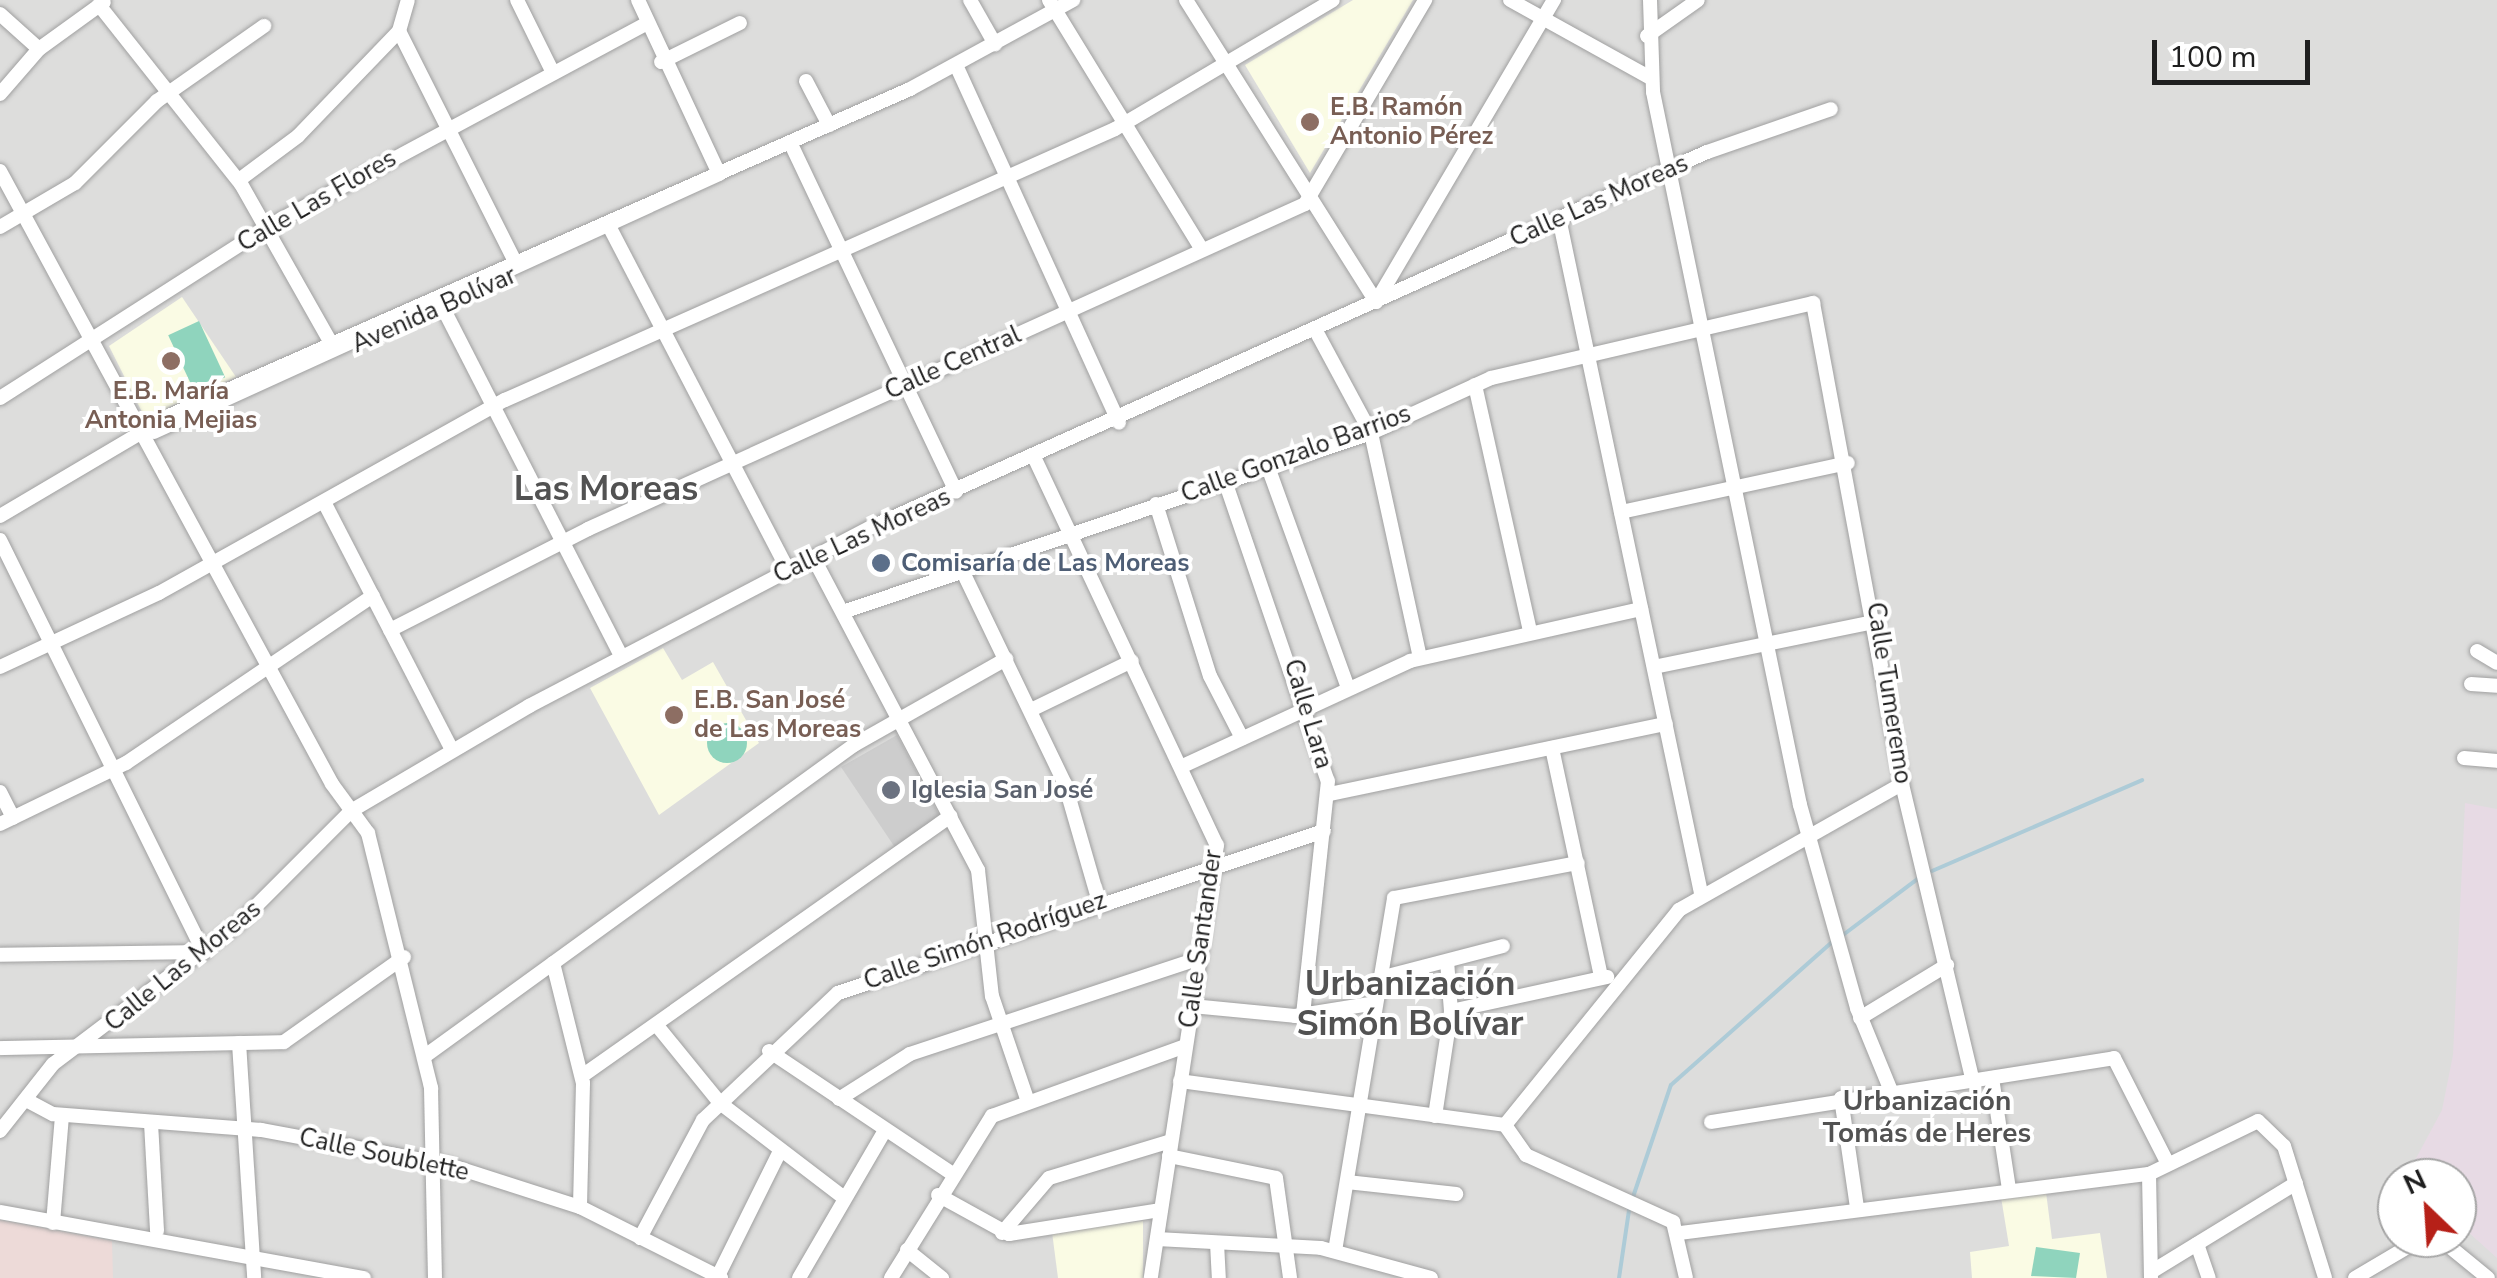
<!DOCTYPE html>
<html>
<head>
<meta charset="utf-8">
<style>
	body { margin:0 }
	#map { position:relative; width:2497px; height:1278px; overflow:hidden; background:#efede7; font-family:"Nunito Sans",sans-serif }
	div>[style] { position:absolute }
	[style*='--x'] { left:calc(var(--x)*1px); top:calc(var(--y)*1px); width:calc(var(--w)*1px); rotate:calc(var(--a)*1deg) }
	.residential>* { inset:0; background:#dddddc }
	.commercial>* { inset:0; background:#eddad8 }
	.industrial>* { inset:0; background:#e7dae4 }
	.education>* { inset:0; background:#fafbe4 }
	.religious>* { inset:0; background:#cdcdcd }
	.pitch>* { inset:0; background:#8fd4bd; transform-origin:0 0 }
	.round { border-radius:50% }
	.stream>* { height:4px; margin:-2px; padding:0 2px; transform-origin:2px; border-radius:2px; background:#adcbd7 }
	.roads { filter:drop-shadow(0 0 2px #a0a0a0) drop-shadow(0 0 2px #a0a0a0) }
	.minor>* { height:14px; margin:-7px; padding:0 7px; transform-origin:7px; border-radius:7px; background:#fff }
	.dots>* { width:28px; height:28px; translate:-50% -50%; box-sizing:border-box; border:5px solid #fff; border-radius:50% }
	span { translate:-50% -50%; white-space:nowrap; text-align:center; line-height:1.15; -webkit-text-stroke:8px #fff; paint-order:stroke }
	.education-label { font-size:25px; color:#785e54; font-weight:700 }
	.left { translate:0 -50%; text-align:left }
	.street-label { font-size:25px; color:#1f1f1f }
	.service-label { font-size:25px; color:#4e5e75; font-weight:700 }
	.worship-label { font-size:25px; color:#5b616d; font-weight:700 }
	.neighbourhood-label { font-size:28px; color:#525252; font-weight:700 }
	.district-label { font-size:35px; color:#525252; font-weight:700 }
	.north { position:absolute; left:2377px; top:1158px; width:100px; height:100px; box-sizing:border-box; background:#fff; border:2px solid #a5a5a5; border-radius:50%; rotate:335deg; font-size:28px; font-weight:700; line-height:40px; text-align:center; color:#1f1f1f }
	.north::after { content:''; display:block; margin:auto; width:35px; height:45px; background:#b62018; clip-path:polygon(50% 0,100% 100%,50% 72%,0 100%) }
	.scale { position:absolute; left:2152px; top:40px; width:158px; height:45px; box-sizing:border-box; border:5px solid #1f1f1f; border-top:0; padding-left:12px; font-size:30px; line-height:35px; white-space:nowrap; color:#1f1f1f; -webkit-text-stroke:8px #fff; paint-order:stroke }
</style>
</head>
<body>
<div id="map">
	<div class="residential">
		<i style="clip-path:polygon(evenodd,0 0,2497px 0,2497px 1278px,0 1278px,0 0,2397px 1178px,2457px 1178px,2457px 1238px,2397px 1238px,2397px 1178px)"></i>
	</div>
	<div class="commercial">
		<i style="clip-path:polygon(0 1220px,112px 1241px,113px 1278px,0 1278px)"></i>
	</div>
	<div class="industrial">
		<i style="clip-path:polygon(2465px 803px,2497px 809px,2497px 1258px,2457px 1222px,2457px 1178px,2406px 1177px,2442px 1110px,2453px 1055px)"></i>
	</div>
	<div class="education">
		<i style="clip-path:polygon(1353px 0,1413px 0,1310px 173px,1245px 65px)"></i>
		<i style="clip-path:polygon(182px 297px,236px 377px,145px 418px,109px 346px)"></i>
		<i style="clip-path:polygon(663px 648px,682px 680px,713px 662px,759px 743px,659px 815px,590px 688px)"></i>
		<i style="clip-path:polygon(2046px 1192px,2052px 1239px,2100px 1233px,2107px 1278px,1972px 1278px,1970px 1252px,2009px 1246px,2001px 1197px)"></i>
		<i style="clip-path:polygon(1143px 1221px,1143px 1278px,1058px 1278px,1052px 1232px)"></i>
	</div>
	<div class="religious">
		<i style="clip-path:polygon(897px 735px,939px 815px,896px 849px,841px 767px)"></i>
	</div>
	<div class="pitch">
		<i style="left:199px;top:321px;width:62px;height:34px;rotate:65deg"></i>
		<i class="round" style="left:707px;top:723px;width:40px;height:40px"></i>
		<i style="clip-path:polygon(2036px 1247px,2080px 1253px,2076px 1278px,2031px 1276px)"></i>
	</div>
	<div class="stream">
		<i style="--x:1932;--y:871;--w:229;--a:-23.4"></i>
		<i style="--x:1843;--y:935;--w:95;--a:-36.9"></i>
		<i style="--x:1633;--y:1197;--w:118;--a:-71.3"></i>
		<i style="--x:1671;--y:1085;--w:215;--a:-41.6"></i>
		<i style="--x:1619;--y:1278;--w:69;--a:-81.6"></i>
	</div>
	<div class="roads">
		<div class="minor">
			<i style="--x:517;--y:0;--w:81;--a:63.7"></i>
			<i style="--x:638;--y:0;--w:192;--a:65"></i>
			<i style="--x:970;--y:0;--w:51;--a:60.4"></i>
			<i style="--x:1049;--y:0;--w:293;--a:58.5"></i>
			<i style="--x:1186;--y:0;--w:357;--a:57.8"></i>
			<i style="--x:1376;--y:302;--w:351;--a:-59.5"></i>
			<i style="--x:1510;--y:0;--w:161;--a:29"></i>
			<i style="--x:1650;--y:0;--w:92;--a:88.1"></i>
			<i style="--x:1653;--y:92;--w:728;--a:78.35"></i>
			<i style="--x:1800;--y:805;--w:211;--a:74.3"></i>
			<i style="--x:1857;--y:1008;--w:90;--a:67.7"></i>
			<i style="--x:99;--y:5;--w:228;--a:51.6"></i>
			<i style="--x:241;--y:184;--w:183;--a:60.5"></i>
			<i style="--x:0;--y:14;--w:52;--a:41.9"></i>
			<i style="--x:399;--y:31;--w:256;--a:63.3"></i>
			<i style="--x:1647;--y:36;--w:62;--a:-35.2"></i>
			<i style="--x:661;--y:62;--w:88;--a:-26.3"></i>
			<i style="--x:956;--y:65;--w:393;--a:65.5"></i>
			<i style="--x:806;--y:81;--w:50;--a:62.4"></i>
			<i style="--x:0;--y:94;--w:60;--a:-49.1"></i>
			<i style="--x:39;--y:49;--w:80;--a:-35.9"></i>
			<i style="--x:790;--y:142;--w:387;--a:64.6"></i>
			<i style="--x:0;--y:171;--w:697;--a:61.56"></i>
			<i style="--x:332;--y:784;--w:61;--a:53.7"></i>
			<i style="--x:368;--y:833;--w:263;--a:76.1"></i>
			<i style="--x:431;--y:1088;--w:190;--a:88.8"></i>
			<i style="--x:239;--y:180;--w:74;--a:-36.7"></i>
			<i style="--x:298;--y:136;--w:146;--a:-46.1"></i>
			<i style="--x:399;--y:31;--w:32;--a:-74"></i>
			<i style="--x:1559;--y:218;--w:690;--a:78.12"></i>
			<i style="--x:0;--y:227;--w:87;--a:-30.4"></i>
			<i style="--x:75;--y:183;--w:116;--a:-45"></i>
			<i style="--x:157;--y:101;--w:131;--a:-35"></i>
			<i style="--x:611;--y:230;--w:383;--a:62.5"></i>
			<i style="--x:442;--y:306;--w:394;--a:62.9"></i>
			<i style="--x:1316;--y:331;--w:116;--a:61.7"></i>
			<i style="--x:1371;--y:433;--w:229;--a:77.7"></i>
			<i style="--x:1475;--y:385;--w:253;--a:77.4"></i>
			<i style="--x:0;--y:398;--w:317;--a:-32.6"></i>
			<i style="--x:267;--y:227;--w:430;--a:-28.2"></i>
			<i style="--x:154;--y:432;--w:621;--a:-24.54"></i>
			<i style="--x:1035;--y:459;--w:427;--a:64.8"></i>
			<i style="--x:1217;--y:845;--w:438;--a:98.7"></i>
			<i style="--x:1268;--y:467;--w:235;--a:70.1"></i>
			<i style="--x:1225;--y:481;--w:317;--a:71.1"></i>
			<i style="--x:1328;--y:781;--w:236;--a:96.1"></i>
			<i style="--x:324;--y:502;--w:279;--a:62.7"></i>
			<i style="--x:1156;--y:504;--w:180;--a:72.6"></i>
			<i style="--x:1210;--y:676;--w:70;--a:62.7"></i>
			<i style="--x:1621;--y:512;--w:232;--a:-12.2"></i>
			<i style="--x:0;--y:516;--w:199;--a:-30.6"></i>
			<i style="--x:171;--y:415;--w:808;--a:-23.8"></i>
			<i style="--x:910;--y:89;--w:186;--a:-28.6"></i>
			<i style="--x:0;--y:540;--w:460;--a:63.7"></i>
			<i style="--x:204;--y:952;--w:204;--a:179.2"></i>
			<i style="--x:813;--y:557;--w:354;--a:62.2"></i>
			<i style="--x:978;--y:870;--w:127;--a:83.7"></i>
			<i style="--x:992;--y:996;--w:109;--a:71.2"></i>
			<i style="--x:961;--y:568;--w:240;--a:64.3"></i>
			<i style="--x:1065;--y:784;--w:123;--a:73.9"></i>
			<i style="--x:843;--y:612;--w:558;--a:-18.73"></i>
			<i style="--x:1371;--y:433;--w:132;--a:-24.6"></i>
			<i style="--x:1491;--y:378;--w:331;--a:-13.1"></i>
			<i style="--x:1813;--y:303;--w:489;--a:79.5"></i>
			<i style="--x:1902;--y:784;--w:305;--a:76.6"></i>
			<i style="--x:390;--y:630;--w:222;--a:-27"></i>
			<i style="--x:588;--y:529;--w:787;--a:-24.38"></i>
			<i style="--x:1305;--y:204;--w:237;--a:-59.5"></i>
			<i style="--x:2477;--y:651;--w:23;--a:31"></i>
			<i style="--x:0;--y:667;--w:175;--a:-25"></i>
			<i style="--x:159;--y:593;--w:396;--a:-29.2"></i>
			<i style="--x:505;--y:400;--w:667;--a:-23.95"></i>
			<i style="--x:1115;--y:129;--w:253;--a:-30.6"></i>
			<i style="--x:1654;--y:667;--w:229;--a:-11.6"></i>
			<i style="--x:2471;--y:684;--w:26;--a:4"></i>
			<i style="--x:1031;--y:710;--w:112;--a:-25.9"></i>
			<i style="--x:1552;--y:748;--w:234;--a:77.9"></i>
			<i style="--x:2464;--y:758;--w:33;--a:5"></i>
			<i style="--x:1185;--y:765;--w:248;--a:-24.8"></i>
			<i style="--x:1410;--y:661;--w:237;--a:-12.7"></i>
			<i style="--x:0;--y:792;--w:29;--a:63"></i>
			<i style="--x:1330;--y:794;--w:343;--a:-11.8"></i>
			<i style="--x:0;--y:824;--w:140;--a:-25.8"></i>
			<i style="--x:126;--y:763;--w:298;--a:-34.1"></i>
			<i style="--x:553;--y:963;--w:124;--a:76"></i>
			<i style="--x:583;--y:1083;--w:124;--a:91.4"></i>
			<i style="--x:1380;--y:978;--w:127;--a:-14.6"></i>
			<i style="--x:1192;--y:1006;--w:103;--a:5.5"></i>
			<i style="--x:1295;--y:1016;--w:82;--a:-9.1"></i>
			<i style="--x:1451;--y:1011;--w:160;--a:-12.3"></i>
			<i style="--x:1860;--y:1018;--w:102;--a:-31.3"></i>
			<i style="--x:659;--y:1028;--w:97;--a:50.9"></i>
			<i style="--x:720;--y:1103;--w:155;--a:37.4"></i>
			<i style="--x:239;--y:1043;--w:235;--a:86.3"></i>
			<i style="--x:0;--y:1048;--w:284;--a:-1.2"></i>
			<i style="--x:284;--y:1042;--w:147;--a:-35.3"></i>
			<i style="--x:769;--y:1051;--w:219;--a:33.8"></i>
			<i style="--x:425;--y:1056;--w:530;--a:-35.94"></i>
			<i style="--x:854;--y:745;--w:175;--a:-29.5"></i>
			<i style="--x:582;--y:1076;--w:451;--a:-35.2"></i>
			<i style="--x:1992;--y:1078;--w:112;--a:81.3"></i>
			<i style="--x:1180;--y:1081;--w:328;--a:7.7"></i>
			<i style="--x:1841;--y:1098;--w:111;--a:81.7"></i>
			<i style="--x:839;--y:1099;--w:84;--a:-32.4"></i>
			<i style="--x:910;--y:1054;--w:303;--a:-18.3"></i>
			<i style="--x:30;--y:1102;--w:26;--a:28"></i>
			<i style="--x:53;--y:1114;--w:209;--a:4.4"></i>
			<i style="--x:261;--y:1130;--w:191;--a:10.5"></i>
			<i style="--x:449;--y:1165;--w:138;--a:17.8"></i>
			<i style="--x:580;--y:1207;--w:158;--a:26.7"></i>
			<i style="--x:1435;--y:1116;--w:106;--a:-81.3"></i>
			<i style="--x:1451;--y:1011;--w:50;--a:-94.6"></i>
			<i style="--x:1711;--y:1122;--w:408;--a:-9"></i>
			<i style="--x:2114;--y:1058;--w:119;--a:63"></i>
			<i style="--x:151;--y:1123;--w:108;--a:86.8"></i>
			<i style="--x:1505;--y:1125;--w:277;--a:-51"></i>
			<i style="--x:1679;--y:910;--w:256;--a:-29.5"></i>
			<i style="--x:1505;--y:1125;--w:37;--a:55"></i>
			<i style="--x:1526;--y:1155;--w:162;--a:24.5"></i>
			<i style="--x:1673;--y:1222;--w:57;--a:76.9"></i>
			<i style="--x:0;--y:1131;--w:85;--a:-51.7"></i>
			<i style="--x:53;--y:1064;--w:232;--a:-37.1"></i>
			<i style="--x:238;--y:924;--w:160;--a:-45"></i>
			<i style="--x:351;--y:811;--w:207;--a:-30.5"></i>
			<i style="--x:529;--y:706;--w:389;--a:-27.6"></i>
			<i style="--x:874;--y:526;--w:913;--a:-24.18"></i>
			<i style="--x:1707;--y:152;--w:131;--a:-19.1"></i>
			<i style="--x:1169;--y:1156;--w:109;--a:11.6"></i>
			<i style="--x:1276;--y:1178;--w:101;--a:82"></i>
			<i style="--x:2149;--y:1174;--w:104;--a:88.9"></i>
			<i style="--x:1347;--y:1182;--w:110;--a:6.3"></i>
			<i style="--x:938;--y:1195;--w:81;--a:28.8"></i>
			<i style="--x:1009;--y:1234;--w:154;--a:-9"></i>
			<i style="--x:0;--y:1212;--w:370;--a:10.3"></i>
			<i style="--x:53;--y:1223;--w:107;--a:-85.2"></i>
			<i style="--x:1002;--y:1233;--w:72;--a:-49.5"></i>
			<i style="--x:1049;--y:1178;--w:127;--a:-16.9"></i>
			<i style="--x:1680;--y:1233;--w:473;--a:-7.2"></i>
			<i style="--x:2149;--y:1174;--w:121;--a:-25.9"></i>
			<i style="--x:2258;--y:1121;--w:36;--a:44"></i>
			<i style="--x:2284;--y:1146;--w:138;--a:72.7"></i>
			<i style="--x:640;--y:1238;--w:134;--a:-61.9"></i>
			<i style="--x:703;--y:1120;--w:185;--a:-43.3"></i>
			<i style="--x:838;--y:993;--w:512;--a:-18.43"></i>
			<i style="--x:2439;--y:1238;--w:63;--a:39.2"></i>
			<i style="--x:1157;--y:1239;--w:164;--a:3.1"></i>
			<i style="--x:1321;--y:1248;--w:114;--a:15.3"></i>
			<i style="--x:1217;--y:1243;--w:35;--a:87"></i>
			<i style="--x:2197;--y:1244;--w:36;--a:71"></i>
			<i style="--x:907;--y:1250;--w:45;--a:38.7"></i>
			<i style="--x:1335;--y:1251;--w:358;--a:-80.5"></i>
			<i style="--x:1394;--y:898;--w:187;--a:-10.8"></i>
			<i style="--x:2151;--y:1272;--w:170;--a:-31.5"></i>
			<i style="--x:718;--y:1276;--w:140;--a:-63.6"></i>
			<i style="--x:799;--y:1278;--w:171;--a:-59.8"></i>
			<i style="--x:891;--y:1278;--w:191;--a:-58.1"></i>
			<i style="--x:992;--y:1116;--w:205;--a:-19.9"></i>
			<i style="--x:2355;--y:1278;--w:79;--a:-30.5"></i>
		</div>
	</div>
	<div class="dots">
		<i style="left:1310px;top:122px;background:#8d6e63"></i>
		<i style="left:171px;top:361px;background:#8d6e63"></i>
		<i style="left:881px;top:563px;background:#5c6f8a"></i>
		<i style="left:674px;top:715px;background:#8d6e63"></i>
		<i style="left:891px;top:790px;background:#6b7280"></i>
	</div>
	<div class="education-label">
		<span class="left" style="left:1330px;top:122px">E.B. Ramón<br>Antonio Pérez</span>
		<span style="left:171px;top:406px">E.B. María<br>Antonia Mejias</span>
		<span class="left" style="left:694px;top:715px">E.B. San José<br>de Las Moreas</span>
	</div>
	<div class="street-label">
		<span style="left:317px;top:201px;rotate:-30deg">Calle Las Flores</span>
		<span style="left:1599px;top:201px;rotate:-24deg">Calle Las Moreas</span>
		<span style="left:434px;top:310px;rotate:-24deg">Avenida Bolívar</span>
		<span style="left:953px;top:363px;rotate:-24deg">Calle Central</span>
		<span style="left:1296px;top:454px;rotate:-20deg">Calle Gonzalo Barrios</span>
		<span style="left:862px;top:536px;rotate:-25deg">Calle Las Moreas</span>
		<span style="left:1889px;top:693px;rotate:81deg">Calle Tumeremo</span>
		<span style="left:1308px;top:714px;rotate:73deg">Calle Lara</span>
		<span style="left:1201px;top:939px;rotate:-82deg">Calle Santander</span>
		<span style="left:985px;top:941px;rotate:-19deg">Calle Simón Rodríguez</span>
		<span style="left:183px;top:966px;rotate:-39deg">Calle Las Moreas</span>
		<span style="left:384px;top:1155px;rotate:12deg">Calle Soublette</span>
	</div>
	<div class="service-label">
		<span class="left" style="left:901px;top:563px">Comisaría de Las Moreas</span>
	</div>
	<div class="worship-label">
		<span class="left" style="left:911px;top:790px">Iglesia San José</span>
	</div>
	<div class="neighbourhood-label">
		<span style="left:1927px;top:1117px">Urbanización<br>Tomás de Heres</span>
	</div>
	<div class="district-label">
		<span style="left:606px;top:489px">Las Moreas</span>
		<span style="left:1410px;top:1004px">Urbanización<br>Simón Bolívar</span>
	</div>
	<div class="north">N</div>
	<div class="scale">100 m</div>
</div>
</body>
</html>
